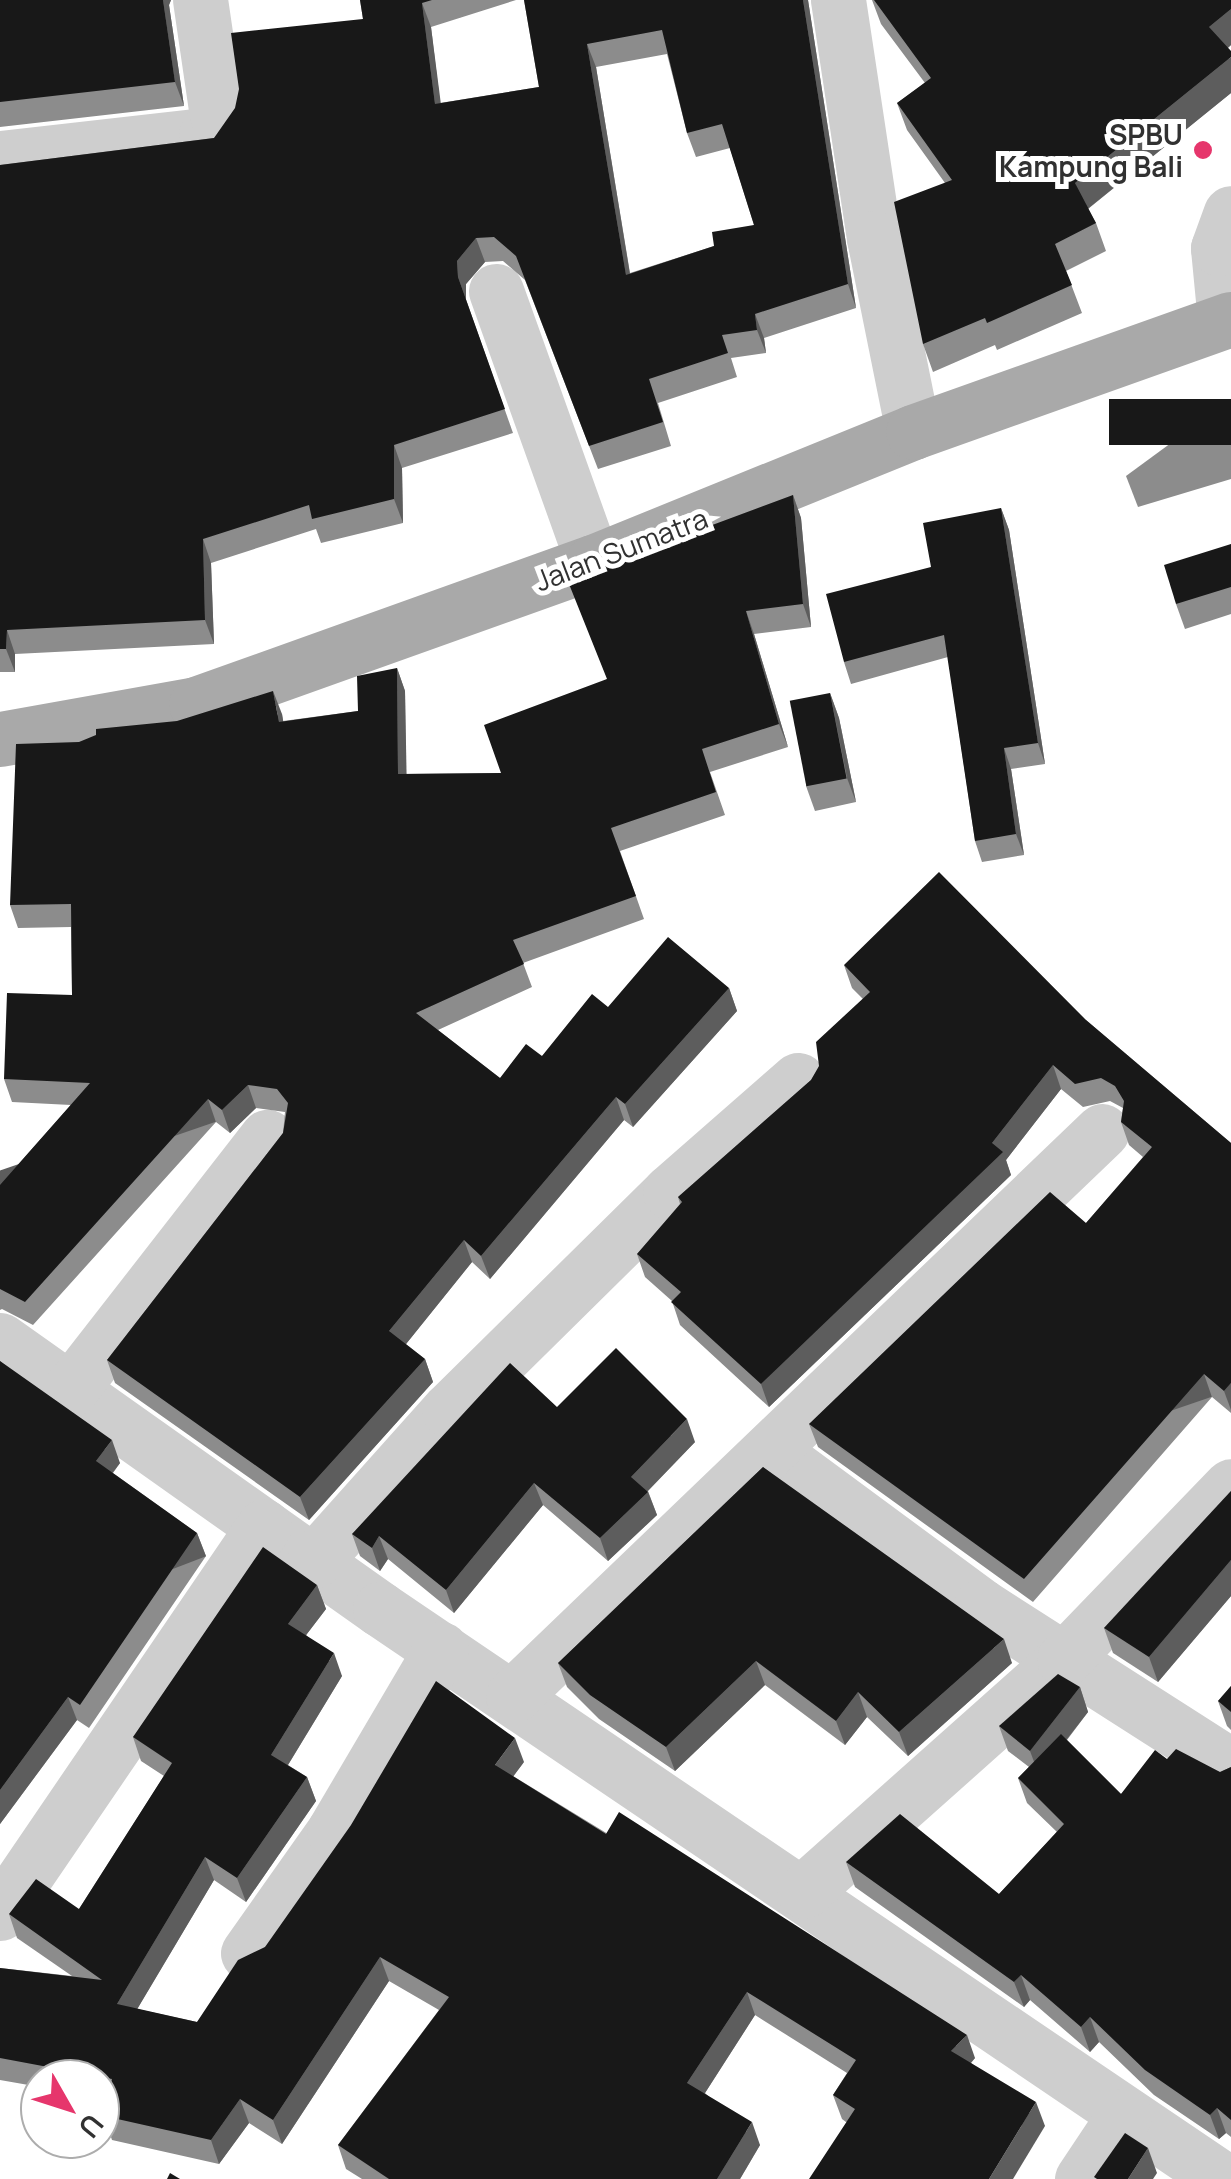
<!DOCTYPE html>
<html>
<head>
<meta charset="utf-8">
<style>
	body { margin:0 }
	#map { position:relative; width:1231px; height:2179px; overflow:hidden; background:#fff; font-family:Manrope,sans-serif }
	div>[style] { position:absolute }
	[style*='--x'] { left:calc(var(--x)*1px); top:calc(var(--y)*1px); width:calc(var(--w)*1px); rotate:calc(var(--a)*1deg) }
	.minor>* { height:55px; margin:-27.5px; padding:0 27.5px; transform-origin:27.5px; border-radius:27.5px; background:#cecece }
	.major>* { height:55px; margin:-27.5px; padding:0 27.5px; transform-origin:27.5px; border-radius:27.5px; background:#a9a9a9 }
	.wall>* { inset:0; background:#8c8c8c }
	.shaded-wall>* { inset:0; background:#5d5d5d; transform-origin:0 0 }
	.building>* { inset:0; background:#181818; transform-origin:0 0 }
	.dots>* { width:28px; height:28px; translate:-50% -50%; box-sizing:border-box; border:5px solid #fff; border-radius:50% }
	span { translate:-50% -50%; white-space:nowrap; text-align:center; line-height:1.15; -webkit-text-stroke:10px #fff; paint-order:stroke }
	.poi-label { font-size:28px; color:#313131; font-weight:700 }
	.right { translate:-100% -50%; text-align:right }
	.street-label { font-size:28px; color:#313131 }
	.north { position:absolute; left:20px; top:2059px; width:100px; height:100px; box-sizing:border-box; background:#fff; border:2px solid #adadad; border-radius:50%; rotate:129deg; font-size:28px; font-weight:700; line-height:40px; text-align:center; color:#313131 }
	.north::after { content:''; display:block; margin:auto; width:35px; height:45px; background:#e6366c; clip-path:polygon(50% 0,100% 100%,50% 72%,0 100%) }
</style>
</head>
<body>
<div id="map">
	<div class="minor">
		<i style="--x:838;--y:0;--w:241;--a:81.4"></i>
		<i style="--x:874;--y:238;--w:198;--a:78.6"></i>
		<i style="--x:0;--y:158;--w:207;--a:-6.4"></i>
		<i style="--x:206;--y:135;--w:22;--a:-60"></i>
		<i style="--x:217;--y:116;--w:117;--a:-98.3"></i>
		<i style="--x:496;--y:291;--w:288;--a:70.3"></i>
		<i style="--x:1225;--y:321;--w:73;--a:-95.5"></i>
		<i style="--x:1218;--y:248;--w:37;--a:-70"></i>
		<i style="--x:0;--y:1340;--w:466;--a:35.3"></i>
		<i style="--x:380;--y:1609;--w:1017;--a:34.1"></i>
		<i style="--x:70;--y:1390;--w:321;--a:-52.1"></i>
		<i style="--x:771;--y:1451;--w:261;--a:36.4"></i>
		<i style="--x:981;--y:1606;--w:297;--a:32.6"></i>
		<i style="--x:314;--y:1561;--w:203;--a:-48.2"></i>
		<i style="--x:449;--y:1410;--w:310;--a:-44.6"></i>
		<i style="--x:670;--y:1192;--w:170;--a:-41.2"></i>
		<i style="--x:513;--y:1696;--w:816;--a:-43.81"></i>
		<i style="--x:804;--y:1891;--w:348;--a:-41.7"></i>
		<i style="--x:1064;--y:1659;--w:240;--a:-46"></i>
		<i style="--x:0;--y:1913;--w:468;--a:-55.7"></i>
		<i style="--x:248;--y:1953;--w:149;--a:-54.8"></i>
		<i style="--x:334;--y:1831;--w:211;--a:-59.5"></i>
		<i style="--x:1082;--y:2179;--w:76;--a:-56.3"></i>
	</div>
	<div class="major">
		<i style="--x:0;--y:739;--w:199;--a:-10.1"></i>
		<i style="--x:196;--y:704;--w:422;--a:-19.7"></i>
		<i style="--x:593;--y:562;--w:345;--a:-22.1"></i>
		<i style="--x:913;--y:432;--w:337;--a:-19.6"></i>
	</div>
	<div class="wall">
		<i style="clip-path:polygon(0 0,171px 0,169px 5px,184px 106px,0 127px)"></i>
		<i style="clip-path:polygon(evenodd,360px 0,516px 0,431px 27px,440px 103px,539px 87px,524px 0,808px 0,856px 308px,764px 338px,766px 353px,731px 358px,737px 377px,658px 403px,671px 446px,598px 469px,525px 280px,503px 261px,485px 262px,466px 284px,466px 301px,513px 433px,402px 468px,403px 523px,321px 543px,316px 529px,211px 563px,214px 644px,15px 654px,15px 672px,0 672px,0 165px,214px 138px,363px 19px,360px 0,667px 54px,687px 133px,696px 157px,730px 148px,754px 225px,714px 246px,630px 273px,596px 67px,667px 54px)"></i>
		<i style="clip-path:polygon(872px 0,1231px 0,1231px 45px,1228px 48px,1231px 93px,1088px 209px,1096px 223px,1106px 251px,1066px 271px,1082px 313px,997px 350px,995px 345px,933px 372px,923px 344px,945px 183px,907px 130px,897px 103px,925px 83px,881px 24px)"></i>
		<i style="clip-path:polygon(1231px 399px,1231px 479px,1138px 507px,1126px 476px)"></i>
		<i style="clip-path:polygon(793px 495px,801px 518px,811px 627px,754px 634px,788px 747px,710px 772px,725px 815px,620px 851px,644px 919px,523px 963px,532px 987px,438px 1030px,500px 1078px,542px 1056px,608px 1007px,729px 988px,737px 1011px,633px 1127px,624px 1120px,490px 1279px,472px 1262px,406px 1344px,425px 1359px,433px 1382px,309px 1520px,115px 1383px,107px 1360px,283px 1133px,285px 1112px,256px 1108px,230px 1133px,216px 1122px,33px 1325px,2px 1309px,0 1310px,0 1185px,71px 1105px,12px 1102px,4px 1079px,72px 995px,71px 927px,18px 928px,10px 905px,79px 742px,282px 714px,283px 721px,358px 711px,397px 668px,405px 691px,406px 774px,501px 773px,606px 680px)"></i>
		<i style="clip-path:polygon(1001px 508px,1009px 530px,1045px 764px,1011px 769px,1024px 855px,982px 862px,975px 841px,948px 657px,851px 684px,844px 662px,931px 567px)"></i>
		<i style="clip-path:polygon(1231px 544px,1231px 614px,1185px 629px,1176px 604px)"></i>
		<i style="clip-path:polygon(830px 693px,839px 718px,856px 802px,815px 811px,806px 786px)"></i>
		<i style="clip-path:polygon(844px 965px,1086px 1020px,1231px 1143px,1231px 1413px,1212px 1397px,1033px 1602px,818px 1447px,809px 1424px,1086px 1223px,1143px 1157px,1129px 1145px,1121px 1122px,1123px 1108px,1110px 1101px,1083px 1107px,1061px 1089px,1006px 1160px,1011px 1175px,769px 1407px,680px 1325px,672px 1301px,645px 1277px,637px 1254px,680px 1204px,678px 1197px,811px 1080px,863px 999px,852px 988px)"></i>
		<i style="clip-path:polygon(0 1361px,120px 1463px,113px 1473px,197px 1533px,206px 1556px,89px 1728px,77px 1720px,0 1824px)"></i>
		<i style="clip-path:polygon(557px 1407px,695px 1442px,648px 1491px,657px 1515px,608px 1561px,543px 1505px,454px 1613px,388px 1559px,380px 1571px,360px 1556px,352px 1534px)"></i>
		<i style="clip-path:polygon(763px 1467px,1012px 1663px,908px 1756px,867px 1717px,845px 1745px,765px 1685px,675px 1771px,599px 1719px,567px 1687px,558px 1663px)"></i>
		<i style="clip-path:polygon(1231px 1491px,1231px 1596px,1158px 1682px,1113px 1653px,1104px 1628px)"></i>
		<i style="clip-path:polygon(317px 1585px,326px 1609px,306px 1635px,342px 1676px,288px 1765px,307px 1777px,316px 1801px,246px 1902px,214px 1880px,137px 2009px,197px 2022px,265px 1947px,524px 1762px,513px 1776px,975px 2058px,971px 2063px,1045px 2126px,846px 2122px,842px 2119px,833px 2095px,847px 2073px,755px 2015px,705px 2093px,760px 2145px,740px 2179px,362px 2179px,346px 2169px,338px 2145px,439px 2010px,389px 1981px,282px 2144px,249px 2123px,219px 2164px,112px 2140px,104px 2116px,108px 2100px,100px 2099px,100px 2079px,40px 2079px,40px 2087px,0 2080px,0 1968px,72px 1976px,17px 1938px,9px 1914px,79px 1909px,164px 1776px,141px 1761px,133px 1737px)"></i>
		<i style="clip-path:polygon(1231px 1686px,1231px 1730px,1227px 1726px,1218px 1701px)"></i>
		<i style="clip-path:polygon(1080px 1687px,1088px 1712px,1067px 1740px,1121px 1794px,1167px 1759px,1220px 1772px,1231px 1767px,1231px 2137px,1226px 2133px,1219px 2139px,1154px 2095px,1099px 2042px,1090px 2052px,1030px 2000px,1024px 2007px,855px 1887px,846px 1862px,999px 1894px,1057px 1832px,1027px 1803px,1018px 1778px,1029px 1767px,1008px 1751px,999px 1726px)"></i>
	</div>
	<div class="shaded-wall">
		<i style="clip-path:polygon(163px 0,171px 0,169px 5px,184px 106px,175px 82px)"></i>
		<i style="clip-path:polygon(803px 0,808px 0,856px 308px,848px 284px)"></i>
		<i style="clip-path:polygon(422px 3px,431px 27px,444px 128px,435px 104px)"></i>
		<i style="clip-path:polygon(1231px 9px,1231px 45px,1219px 55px,1209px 27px)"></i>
		<i style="clip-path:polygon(587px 44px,596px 67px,634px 299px,626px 275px)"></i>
		<i style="clip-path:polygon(1231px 57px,1231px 93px,1085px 211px,1075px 183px)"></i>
		<i style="clip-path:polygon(476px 238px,485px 262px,466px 284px,466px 301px,513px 433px,458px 277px,457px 261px)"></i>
		<i style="clip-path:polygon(755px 314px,764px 338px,766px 353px,757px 330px)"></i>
		<i style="clip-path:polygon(394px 445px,402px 468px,403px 523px,394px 499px)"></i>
		<i style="clip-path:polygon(793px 495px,801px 518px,811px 627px,803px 604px)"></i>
		<i style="clip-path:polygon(1001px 508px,1009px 530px,1045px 764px,1038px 743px)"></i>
		<i style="clip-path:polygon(203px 539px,211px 563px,214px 644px,205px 620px)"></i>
		<i style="clip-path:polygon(746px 611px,754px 634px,788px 747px,779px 724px)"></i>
		<i style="clip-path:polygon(7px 630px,15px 654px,15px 672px,6px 649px)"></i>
		<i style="clip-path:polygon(397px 668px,405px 691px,407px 797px,398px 774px)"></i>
		<i style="clip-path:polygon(273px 691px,282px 714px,287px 744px,279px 722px)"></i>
		<i style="clip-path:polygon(830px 693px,839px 718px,856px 802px,847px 778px)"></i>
		<i style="clip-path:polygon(1004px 748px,1011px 769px,1024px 855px,1016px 834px)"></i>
		<i style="clip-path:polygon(729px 988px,737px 1011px,633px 1127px,625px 1104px)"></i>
		<i style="clip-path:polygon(1053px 1065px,1061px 1089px,1006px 1160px,1011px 1175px,769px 1407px,761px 1384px,992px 1143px)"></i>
		<i style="clip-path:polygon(248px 1085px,256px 1108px,230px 1133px,222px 1110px)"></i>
		<i style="clip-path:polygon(616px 1097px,624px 1120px,490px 1279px,481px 1256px)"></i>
		<i style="left:208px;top:1099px;width:24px;height:273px;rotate:71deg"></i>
		<i style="clip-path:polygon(464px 1240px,472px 1262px,398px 1354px,389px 1331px)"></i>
		<i style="clip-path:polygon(425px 1359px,433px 1382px,309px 1520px,300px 1497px)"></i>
		<i style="left:1204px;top:1374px;width:24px;height:273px;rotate:71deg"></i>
		<i style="clip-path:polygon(1231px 1383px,1231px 1410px,1224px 1391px)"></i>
		<i style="clip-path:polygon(687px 1419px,695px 1442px,639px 1500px,631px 1477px)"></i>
		<i style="clip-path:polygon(112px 1440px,120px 1463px,104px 1484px,96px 1461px)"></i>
		<i style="clip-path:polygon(534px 1483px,543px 1505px,454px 1613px,446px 1590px)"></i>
		<i style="clip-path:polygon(648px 1492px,657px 1515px,608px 1561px,600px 1538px)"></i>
		<i style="left:197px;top:1533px;width:25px;height:208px;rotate:69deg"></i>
		<i style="clip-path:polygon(379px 1536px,388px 1559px,380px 1571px,372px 1548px)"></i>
		<i style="clip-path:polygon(1231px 1560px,1231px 1596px,1158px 1682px,1149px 1657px)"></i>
		<i style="clip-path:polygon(317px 1585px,326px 1609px,297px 1647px,288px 1624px)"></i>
		<i style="clip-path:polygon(1004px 1639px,1012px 1663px,908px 1756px,899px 1732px)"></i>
		<i style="clip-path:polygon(334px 1653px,342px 1676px,280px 1778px,271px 1755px)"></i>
		<i style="clip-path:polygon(756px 1661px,765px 1685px,675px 1771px,666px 1747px)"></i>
		<i style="clip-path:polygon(1080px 1687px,1088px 1712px,1039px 1775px,1030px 1751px)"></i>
		<i style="clip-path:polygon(858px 1692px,867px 1717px,845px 1745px,836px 1721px)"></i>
		<i style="clip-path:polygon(68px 1697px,77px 1720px,0 1824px,0 1790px)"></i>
		<i style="clip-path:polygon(515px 1738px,524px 1762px,504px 1789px,495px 1765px)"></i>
		<i style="clip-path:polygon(307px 1777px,316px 1801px,246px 1902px,237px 1878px)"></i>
		<i style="clip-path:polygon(205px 1857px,214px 1880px,126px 2028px,117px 2004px)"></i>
		<i style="clip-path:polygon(380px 1957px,389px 1981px,282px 2144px,273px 2120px)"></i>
		<i style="clip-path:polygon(1021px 1975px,1030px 2000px,1024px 2007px,1014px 1982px)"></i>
		<i style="clip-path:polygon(747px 1992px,755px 2015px,696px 2107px,687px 2083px)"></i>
		<i style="clip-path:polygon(1090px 2017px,1099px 2042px,1090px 2052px,1081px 2027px)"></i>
		<i style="clip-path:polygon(967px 2035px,975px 2058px,960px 2075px,951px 2051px)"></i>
		<i style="clip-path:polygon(240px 2099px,249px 2123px,219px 2164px,211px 2140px)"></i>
		<i style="clip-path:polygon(1036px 2102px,1045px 2126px,1013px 2179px,989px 2179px)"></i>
		<i style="clip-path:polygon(1217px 2108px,1226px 2133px,1219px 2139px,1210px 2115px)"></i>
		<i style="clip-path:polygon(752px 2122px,760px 2145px,740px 2179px,717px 2179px)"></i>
		<i style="clip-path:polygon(1148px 2148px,1157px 2173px,1153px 2179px,1128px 2179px)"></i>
	</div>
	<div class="building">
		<i style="clip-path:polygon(0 0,163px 0,175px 82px,0 102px)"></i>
		<i style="clip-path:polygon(evenodd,360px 0,432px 0,422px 3px,435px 104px,539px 87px,524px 0,803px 0,848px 284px,755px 314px,757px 330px,722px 335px,728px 353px,649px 379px,663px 422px,589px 446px,516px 256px,494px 237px,476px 238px,457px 261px,458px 277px,505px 409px,394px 445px,394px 499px,312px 519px,309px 505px,203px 539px,205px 620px,7px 630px,6px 649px,0 649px,0 165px,214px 138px,235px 108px,239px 89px,231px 33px,363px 19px,360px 0,662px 30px,687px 133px,722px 124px,754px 225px,712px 232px,714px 246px,626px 275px,587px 44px,662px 30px)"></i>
		<i style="clip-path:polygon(874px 0,1231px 0,1231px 9px,1209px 27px,1231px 51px,1231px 57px,1075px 183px,1096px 223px,1055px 244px,1072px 285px,987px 323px,985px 318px,923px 344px,894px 202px,952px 180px,897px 103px,931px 78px)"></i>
		<i style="left:1231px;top:399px;width:46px;height:122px;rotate:90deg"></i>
		<i style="clip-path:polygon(793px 495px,803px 604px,746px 611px,779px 724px,702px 749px,716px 792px,611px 828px,636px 896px,513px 940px,524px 964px,416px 1013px,500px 1078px,526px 1044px,542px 1056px,592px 994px,608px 1007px,668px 937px,729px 988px,625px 1104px,616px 1097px,481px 1256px,464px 1240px,389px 1331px,425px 1359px,300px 1497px,107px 1360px,283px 1133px,288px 1103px,277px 1089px,248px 1085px,222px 1110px,208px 1099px,25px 1302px,0 1289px,0 1185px,90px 1083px,4px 1079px,7px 993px,72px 995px,71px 904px,10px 905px,16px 744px,79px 742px,96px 735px,96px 729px,177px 721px,273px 691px,279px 722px,358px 711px,357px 676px,397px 668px,398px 774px,501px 773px,484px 725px,607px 679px,567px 579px)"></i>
		<i style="clip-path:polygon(1001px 508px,1038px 743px,1004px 748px,1016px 834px,975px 841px,944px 635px,844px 662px,826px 594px,931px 567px,923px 523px)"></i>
		<i style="clip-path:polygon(1231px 544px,1231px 587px,1176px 604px,1164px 565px)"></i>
		<i style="left:830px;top:693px;width:87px;height:41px;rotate:79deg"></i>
		<i style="clip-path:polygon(939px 872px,1086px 1020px,1231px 1143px,1231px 1383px,1224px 1391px,1204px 1374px,1024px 1579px,809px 1424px,1050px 1192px,1086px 1223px,1152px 1147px,1121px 1122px,1124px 1101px,1115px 1086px,1101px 1078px,1075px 1084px,1053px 1065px,992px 1143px,1003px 1152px,761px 1384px,671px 1302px,681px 1292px,637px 1254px,682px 1202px,678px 1197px,811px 1080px,819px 1066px,816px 1042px,870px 992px,844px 965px)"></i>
		<i style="clip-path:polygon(616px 1348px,687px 1419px,631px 1477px,648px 1492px,600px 1538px,534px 1483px,446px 1590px,379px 1536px,372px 1548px,352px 1534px,510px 1363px,557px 1407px)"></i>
		<i style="clip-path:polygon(0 1361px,112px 1440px,96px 1461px,197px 1533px,80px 1705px,68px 1697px,0 1790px)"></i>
		<i style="clip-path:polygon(763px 1467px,1004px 1639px,899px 1732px,858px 1692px,836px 1721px,756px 1661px,666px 1747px,590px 1695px,558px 1663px)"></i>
		<i style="clip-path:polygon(1231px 1491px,1231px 1560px,1149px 1657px,1104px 1628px)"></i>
		<i style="clip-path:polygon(263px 1547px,317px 1585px,288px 1624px,334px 1653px,271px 1755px,307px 1777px,237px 1878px,205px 1857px,117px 2004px,197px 2022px,238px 1960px,265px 1947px,351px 1825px,436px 1681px,515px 1738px,495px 1765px,606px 1834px,619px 1812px,967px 2035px,951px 2051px,1036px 2102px,989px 2179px,809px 2179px,855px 2109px,833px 2095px,856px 2060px,747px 1992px,687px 2083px,752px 2122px,717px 2179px,389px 2179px,338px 2145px,449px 1997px,380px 1957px,273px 2120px,240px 2099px,211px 2140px,104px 2116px,112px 2079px,0 2058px,0 1968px,102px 1980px,9px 1914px,36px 1879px,79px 1909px,172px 1763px,133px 1737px)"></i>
		<i style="clip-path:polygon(1058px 1674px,1080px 1687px,1030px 1751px,999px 1726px)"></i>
		<i style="clip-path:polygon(1231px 1686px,1231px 1712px,1218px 1701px)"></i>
		<i style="clip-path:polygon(1061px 1734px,1121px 1794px,1155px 1750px,1167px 1759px,1176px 1749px,1220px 1772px,1231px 1767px,1231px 2120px,1217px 2108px,1210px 2115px,1145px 2070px,1090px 2017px,1081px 2027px,1021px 1975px,1014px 1982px,846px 1862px,900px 1814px,999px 1894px,1064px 1824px,1018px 1778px)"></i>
		<i style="clip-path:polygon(1125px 2133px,1148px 2148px,1128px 2179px,1097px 2179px,1094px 2177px)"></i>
		<i style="clip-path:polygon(170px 2173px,180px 2179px,167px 2179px)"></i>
	</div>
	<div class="dots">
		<i style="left:1203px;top:150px;background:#e6366c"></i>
	</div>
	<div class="poi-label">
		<span class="right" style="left:1183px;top:150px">SPBU<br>Kampung Bali</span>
	</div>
	<div class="street-label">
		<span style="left:621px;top:549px;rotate:-21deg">Jalan Sumatra</span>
	</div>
	<div class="north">U</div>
</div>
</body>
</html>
